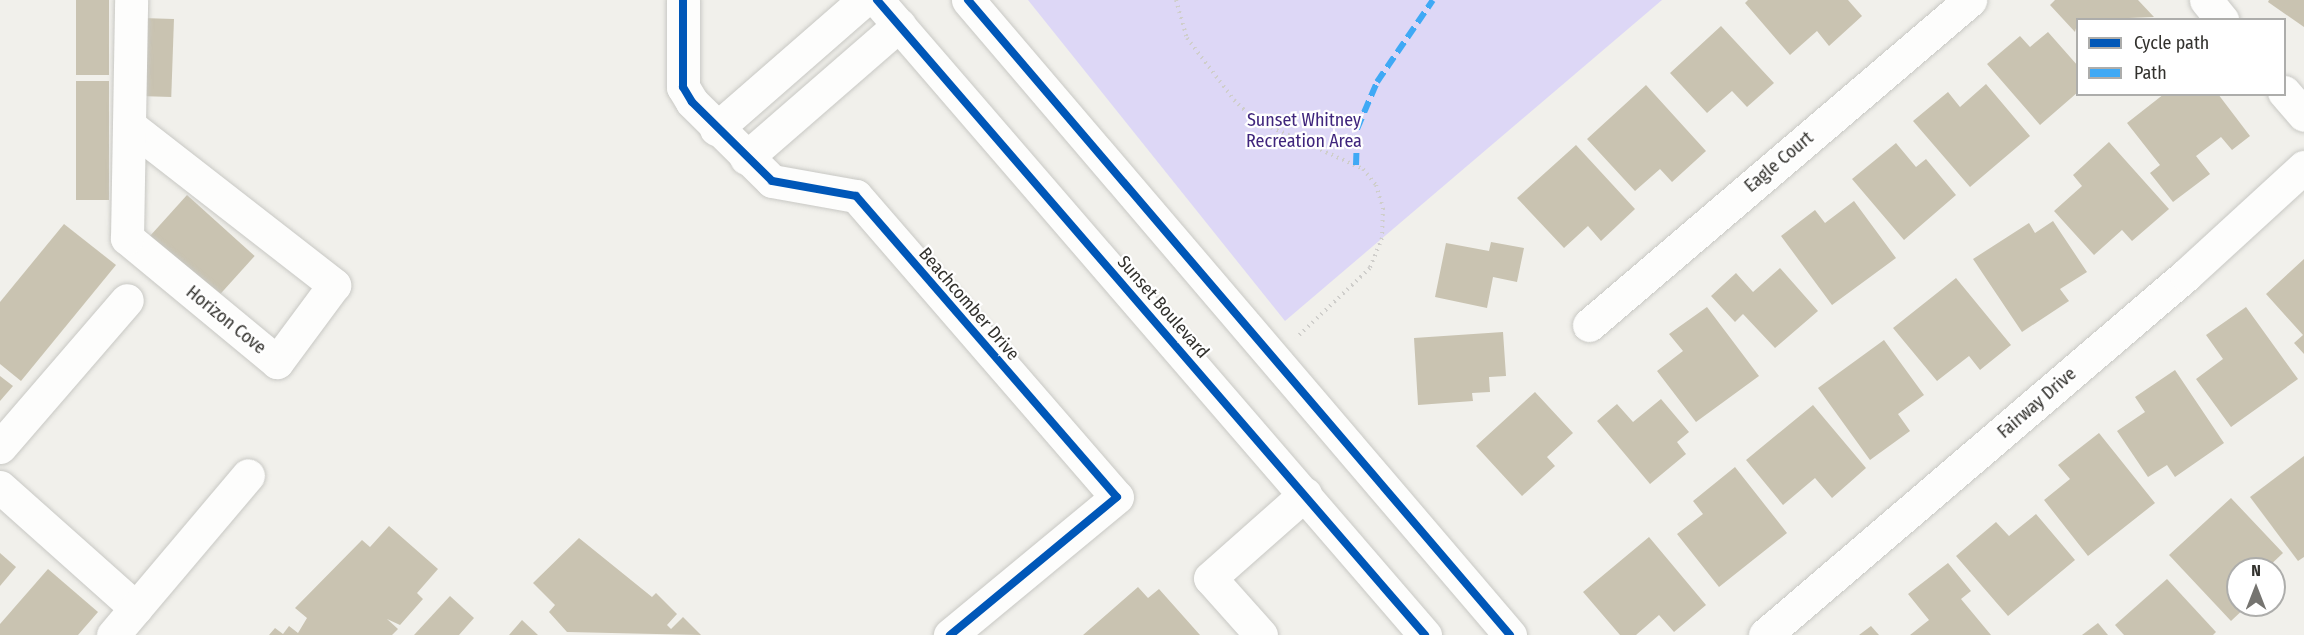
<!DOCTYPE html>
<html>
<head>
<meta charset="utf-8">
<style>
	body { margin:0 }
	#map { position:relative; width:2304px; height:635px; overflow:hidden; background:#f1f0eb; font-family:"Fira Sans Condensed",sans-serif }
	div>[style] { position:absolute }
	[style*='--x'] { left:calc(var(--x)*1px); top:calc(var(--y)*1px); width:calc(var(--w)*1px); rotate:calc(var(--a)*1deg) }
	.green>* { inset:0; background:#ddd7f6 }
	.building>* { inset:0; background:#c9c3b1; transform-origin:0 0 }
	.path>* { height:4px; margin-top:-2px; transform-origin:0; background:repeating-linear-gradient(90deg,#cfcecb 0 1.5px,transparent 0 6px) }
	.roads { filter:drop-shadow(0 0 2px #c8c8c4) drop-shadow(0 0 2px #c8c8c4) }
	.minor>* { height:33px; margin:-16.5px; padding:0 16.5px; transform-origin:16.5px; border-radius:16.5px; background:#fdfdfc }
	.major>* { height:33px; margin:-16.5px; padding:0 16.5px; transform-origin:16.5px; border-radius:16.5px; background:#fdfdfc }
	.quiet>* { height:6px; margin-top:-3px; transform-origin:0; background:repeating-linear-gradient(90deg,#3fa9f5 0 12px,transparent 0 18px) }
	.cycleway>* { height:8px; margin:-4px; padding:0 4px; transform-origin:4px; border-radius:4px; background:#0057b8 }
	span { translate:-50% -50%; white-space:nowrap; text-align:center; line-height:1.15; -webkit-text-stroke:4.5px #fff; paint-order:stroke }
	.park-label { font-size:18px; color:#3f257c }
	.street-label { font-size:18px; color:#32312d }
	.legend { position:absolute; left:2076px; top:18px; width:210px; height:78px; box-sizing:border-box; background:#fff; border:2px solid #adadab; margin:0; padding:8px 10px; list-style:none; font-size:18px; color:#32312d }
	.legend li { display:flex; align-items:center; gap:12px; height:30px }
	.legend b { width:30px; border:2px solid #adadab }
	.north { position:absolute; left:2226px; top:557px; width:60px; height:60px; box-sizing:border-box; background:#fff; border:2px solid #adadab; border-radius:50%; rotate:0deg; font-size:16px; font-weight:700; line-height:24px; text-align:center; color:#32312d }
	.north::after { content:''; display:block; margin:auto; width:21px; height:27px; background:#757470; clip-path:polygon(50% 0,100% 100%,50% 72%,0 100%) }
</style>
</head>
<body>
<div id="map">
	<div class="green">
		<i style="clip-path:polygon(1028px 0,1662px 0,1285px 321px)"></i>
	</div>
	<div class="building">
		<i style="left:76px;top:0;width:33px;height:75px"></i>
		<i style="clip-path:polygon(1748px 0,1848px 0,1862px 16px,1829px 46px,1817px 31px,1790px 55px,1745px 3px)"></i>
		<i style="clip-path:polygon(2055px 0,2138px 0,2154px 17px,2078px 20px,2075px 32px,2050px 5px)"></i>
		<i style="clip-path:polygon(2304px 0,2304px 27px,2268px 2px,2269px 0)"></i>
		<i style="left:142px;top:18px;width:32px;height:78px;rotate:2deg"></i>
		<i style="clip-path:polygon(1721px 26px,1774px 83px,1747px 107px,1732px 91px,1707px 113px,1670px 73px)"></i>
		<i style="clip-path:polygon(2048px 32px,2078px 66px,2078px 92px,2040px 125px,1987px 64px,2020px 36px,2030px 47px)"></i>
		<i style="left:109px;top:81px;width:119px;height:33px;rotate:90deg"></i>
		<i style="clip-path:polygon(1986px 84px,2030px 136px,1970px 187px,1913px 121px,1948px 92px,1960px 107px)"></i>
		<i style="clip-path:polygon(1646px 85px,1706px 151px,1672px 182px,1660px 169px,1635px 191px,1587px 139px)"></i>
		<i style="clip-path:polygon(2164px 94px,2218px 94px,2250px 136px,2232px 150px,2221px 137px,2196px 156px,2210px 174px,2173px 202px,2150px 173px,2160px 165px,2127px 123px)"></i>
		<i style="clip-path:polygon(2109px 142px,2169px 209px,2132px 241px,2122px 230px,2094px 255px,2054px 211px,2082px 186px,2073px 175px)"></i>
		<i style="clip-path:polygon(1896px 143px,1916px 167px,1926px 159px,1956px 195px,1904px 240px,1852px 179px)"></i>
		<i style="clip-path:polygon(1576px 145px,1635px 209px,1601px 241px,1588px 226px,1564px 248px,1517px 198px)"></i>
		<i style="left:187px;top:195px;width:91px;height:61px;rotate:42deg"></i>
		<i style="clip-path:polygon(1854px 201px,1896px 258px,1832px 305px,1781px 236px,1815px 210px,1825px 223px)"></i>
		<i style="clip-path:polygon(2053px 221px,2087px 272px,2060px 289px,2069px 301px,2022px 332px,1973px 259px,2029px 223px,2035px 233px)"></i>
		<i style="clip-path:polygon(64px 224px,116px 265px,21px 381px,0 364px,0 302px)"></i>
		<i style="clip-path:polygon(1491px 242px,1524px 248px,1517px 282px,1493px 277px,1487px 308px,1435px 297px,1446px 243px,1489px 251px)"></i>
		<i style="clip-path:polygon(2304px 259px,2304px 354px,2294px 343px,2303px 335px,2266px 294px)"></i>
		<i style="clip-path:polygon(1780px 268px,1818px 311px,1775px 348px,1743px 314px,1735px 322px,1711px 296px,1736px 273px,1753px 292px)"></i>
		<i style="clip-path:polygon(1956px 278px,2011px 345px,1980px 370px,1969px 356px,1937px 381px,1893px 328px)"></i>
		<i style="clip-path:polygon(1707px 307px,1759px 376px,1696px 422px,1657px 371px,1683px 351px,1669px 334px)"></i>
		<i style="clip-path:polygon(2246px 307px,2298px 379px,2231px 427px,2196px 379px,2223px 359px,2206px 335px)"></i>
		<i style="clip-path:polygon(1503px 332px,1506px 376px,1489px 377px,1490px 392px,1472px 393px,1473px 401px,1418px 405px,1414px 338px)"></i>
		<i style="clip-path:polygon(1884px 340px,1924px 395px,1898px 414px,1910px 431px,1870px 460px,1818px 388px)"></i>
		<i style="clip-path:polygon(2175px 370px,2224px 443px,2175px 477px,2167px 465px,2148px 477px,2117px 431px,2145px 412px,2135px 397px)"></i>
		<i style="clip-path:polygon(0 376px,13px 386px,0 401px)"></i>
		<i style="clip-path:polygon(1535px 392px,1573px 433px,1547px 457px,1555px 466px,1522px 496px,1476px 446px)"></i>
		<i style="clip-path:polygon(1661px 399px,1689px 432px,1677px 442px,1686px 454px,1650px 484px,1597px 421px,1617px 404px,1633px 422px)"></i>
		<i style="clip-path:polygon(1813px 405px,1866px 468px,1832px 498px,1815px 478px,1783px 505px,1746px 460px)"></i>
		<i style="clip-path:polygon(2099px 433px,2155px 503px,2088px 556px,2044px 500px,2070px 479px,2058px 465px)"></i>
		<i style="clip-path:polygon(2304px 456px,2304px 557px,2298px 561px,2250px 497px)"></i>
		<i style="clip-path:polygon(1735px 467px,1787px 533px,1719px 587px,1677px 534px,1703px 514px,1693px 501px)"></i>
		<i style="clip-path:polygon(2231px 498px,2283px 553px,2266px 569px,2238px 569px,2238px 605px,2248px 605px,2231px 621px,2169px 555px)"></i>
		<i style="clip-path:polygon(2036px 514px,2075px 560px,2008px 616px,1956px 556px,1996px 522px,2009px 536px)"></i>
		<i style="clip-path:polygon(389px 526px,438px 569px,417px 593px,423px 599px,400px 625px,387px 619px,398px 629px,392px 635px,269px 635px,275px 628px,283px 634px,289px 626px,298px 633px,307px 618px,295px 608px,362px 540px,370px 547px)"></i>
		<i style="clip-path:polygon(1649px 537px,1706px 605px,1674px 632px,1659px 615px,1636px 635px,1620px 635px,1583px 592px)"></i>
		<i style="clip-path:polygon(579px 538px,652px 597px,656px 593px,677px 614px,667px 625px,671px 629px,683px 617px,701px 635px,567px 632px,549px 612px,555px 605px,533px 583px)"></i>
		<i style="clip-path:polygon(0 553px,16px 567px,0 586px)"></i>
		<i style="clip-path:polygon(1948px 563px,1971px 591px,1961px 599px,1991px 635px,1910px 635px,1929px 620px,1908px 594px)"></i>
		<i style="clip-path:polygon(48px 569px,98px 612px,78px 635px,0 635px,0 624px)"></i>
		<i style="clip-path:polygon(2167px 579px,2216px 632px,2213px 635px,2124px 635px,2115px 625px)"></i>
		<i style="clip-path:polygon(1138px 587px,1148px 598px,1159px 589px,1200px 635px,1083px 635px)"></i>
		<i style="clip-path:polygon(450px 596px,474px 618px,459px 635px,414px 635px)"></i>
		<i style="clip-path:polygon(522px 620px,538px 635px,509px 635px)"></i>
		<i style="clip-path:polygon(2098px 623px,2108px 635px,2082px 635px)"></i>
		<i style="clip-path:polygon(1871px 626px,1879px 635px,1859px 635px)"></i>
	</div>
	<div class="path">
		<i style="--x:1176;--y:0;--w:40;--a:74"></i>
		<i style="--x:1187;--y:38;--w:78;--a:52.8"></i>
		<i style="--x:1234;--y:100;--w:29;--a:44"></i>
		<i style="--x:1255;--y:120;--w:119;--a:24.4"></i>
		<i style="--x:1363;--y:169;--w:21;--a:51"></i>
		<i style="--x:1376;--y:185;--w:24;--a:73"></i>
		<i style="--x:1383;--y:208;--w:30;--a:92"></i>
		<i style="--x:1382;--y:238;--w:32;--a:112"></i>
		<i style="--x:1370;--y:268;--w:102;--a:136.6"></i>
	</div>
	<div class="roads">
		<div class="minor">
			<i style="--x:683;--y:0;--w:87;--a:90"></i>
			<i style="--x:683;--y:87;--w:17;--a:59"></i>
			<i style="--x:692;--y:102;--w:112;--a:44.6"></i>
			<i style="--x:772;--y:181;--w:85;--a:10.1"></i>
			<i style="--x:856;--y:196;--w:398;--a:49.1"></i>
			<i style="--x:1117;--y:497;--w:217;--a:140.4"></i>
			<i style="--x:2206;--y:0;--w:26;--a:51"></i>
			<i style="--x:2284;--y:92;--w:30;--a:49"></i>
			<i style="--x:130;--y:126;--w:259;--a:37.9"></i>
			<i style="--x:334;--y:285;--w:96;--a:126.5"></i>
			<i style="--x:277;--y:362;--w:195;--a:-140.4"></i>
			<i style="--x:127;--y:238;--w:238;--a:-89"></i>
			<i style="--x:716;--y:129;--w:196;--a:-41.1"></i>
			<i style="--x:746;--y:158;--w:203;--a:-41"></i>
			<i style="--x:1589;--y:325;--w:501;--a:-40.46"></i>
			<i style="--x:0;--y:447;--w:194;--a:-49.2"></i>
			<i style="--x:0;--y:487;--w:182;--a:41.7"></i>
			<i style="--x:113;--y:635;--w:209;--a:-49.8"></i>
			<i style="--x:1261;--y:635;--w:76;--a:-131.8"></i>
			<i style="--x:1210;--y:578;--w:127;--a:-41.5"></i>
			<i style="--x:1765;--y:635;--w:554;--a:-40.53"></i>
			<i style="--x:2186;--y:275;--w:160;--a:-42.5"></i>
		</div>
		<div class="major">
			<i style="--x:877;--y:0;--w:839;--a:49.21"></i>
			<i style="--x:968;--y:0;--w:835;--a:49.52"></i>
		</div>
	</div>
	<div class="quiet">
		<i style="--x:1356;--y:165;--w:36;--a:-88"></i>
		<i style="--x:1357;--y:129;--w:51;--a:-66.9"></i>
		<i style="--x:1377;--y:82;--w:99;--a:-55.7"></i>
	</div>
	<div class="cycleway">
		<i style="--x:683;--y:0;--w:87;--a:90"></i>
		<i style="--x:683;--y:87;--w:17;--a:59"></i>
		<i style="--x:692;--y:102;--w:112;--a:44.6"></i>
		<i style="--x:772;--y:181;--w:85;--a:10.1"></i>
		<i style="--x:856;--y:196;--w:398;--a:49.1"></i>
		<i style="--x:1117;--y:497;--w:217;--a:140.4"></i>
		<i style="--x:877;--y:0;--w:839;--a:49.21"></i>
		<i style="--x:968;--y:0;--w:835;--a:49.52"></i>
	</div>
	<div class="park-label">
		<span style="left:1304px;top:131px">Sunset Whitney<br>Recreation Area</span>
	</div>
	<div class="street-label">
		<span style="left:1779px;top:162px;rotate:-40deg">Eagle Court</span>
		<span style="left:969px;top:304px;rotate:49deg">Beachcomber Drive</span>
		<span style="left:1163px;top:307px;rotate:49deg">Sunset Boulevard</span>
		<span style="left:226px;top:320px;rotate:39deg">Horizon Cove</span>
		<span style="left:2037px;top:403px;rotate:-41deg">Fairway Drive</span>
	</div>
	<ul class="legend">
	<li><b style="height:8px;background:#0057b8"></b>Cycle path</li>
	<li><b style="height:8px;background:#3fa9f5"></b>Path</li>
	</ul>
	<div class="north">N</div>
</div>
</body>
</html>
